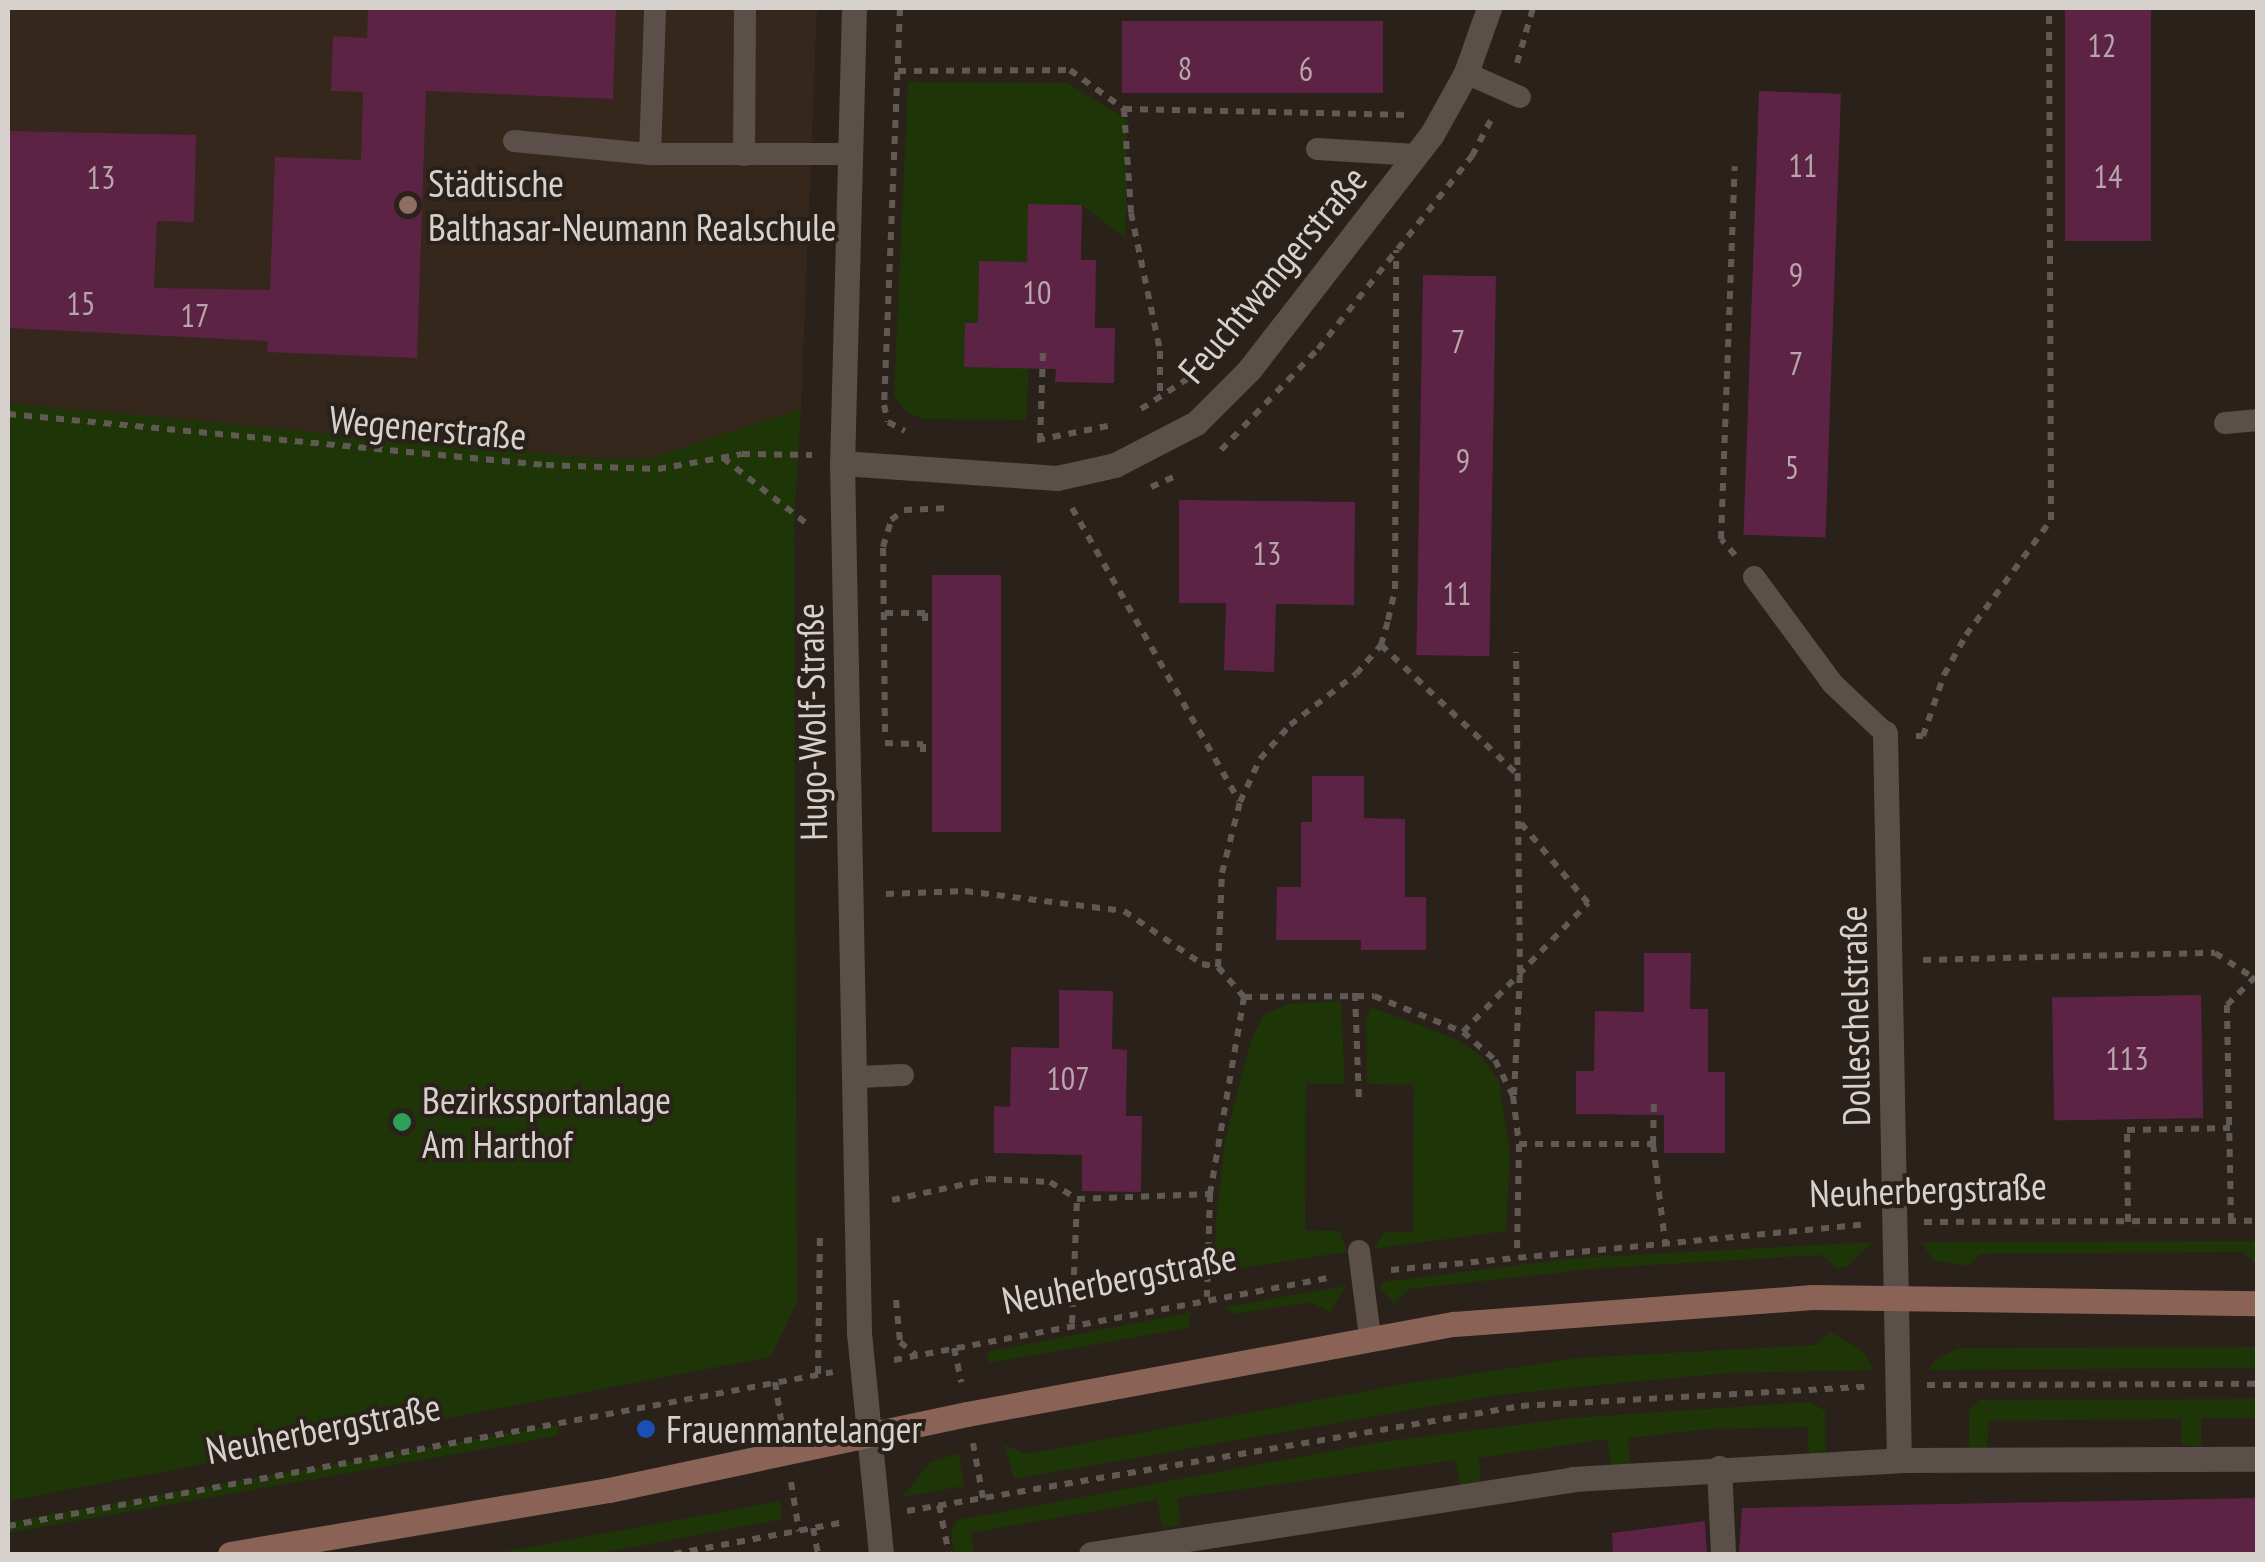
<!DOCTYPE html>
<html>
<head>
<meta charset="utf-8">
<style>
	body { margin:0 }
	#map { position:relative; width:2265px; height:1562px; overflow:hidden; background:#2a211b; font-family:"PT Sans Narrow",sans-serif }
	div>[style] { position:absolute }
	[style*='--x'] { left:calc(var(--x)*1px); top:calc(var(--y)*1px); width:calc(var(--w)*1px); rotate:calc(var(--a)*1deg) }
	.education>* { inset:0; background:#35271b }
	.green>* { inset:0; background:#1e3508; transform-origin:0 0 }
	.building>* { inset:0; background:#5c2345; transform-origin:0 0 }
	.path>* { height:6px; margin-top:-3px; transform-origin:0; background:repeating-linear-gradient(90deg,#615954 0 8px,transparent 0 16px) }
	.lane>* { height:22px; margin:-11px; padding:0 11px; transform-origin:11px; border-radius:11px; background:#5a5049 }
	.street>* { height:25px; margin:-12.5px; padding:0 12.5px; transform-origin:12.5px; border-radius:12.5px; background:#5a5049 }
	.secondary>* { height:25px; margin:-12.5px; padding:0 12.5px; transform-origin:12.5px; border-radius:12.5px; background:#8b6356 }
	.dots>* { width:28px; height:28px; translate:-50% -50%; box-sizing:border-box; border:5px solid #2a211b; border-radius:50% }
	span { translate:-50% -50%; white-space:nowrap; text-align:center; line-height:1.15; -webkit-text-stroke:8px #2a211b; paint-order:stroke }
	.number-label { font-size:32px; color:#b8a6ab }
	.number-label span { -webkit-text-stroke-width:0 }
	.poi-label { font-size:38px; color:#d7d1cd }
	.left { translate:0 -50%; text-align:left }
	.street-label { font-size:38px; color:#d7d1cd }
	.frame { position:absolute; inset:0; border:10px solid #d7d1cd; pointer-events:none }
</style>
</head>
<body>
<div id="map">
	<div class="education">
		<i style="clip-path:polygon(8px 8px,817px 8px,801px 409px,650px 458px,602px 459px,8px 403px)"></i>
	</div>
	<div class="green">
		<i style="clip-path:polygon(908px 82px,1068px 83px,1127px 120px,1126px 239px,1082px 205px,1029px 204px,1027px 262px,979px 262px,978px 323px,965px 323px,1029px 368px,1026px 420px,923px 419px,905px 411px,894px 394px)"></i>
		<i style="clip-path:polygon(8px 403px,602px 459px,650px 458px,801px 409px,794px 526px,797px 1302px,771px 1357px,8px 1501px)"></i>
		<i style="clip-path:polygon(1341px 1001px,1345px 1084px,1306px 1084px,1305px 1230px,1340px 1231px,1347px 1252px,1228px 1270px,1214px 1259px,1217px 1210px,1225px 1140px,1252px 1037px,1264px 1015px,1288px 1004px)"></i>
		<i style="clip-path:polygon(1371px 1007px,1456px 1039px,1481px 1056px,1499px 1081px,1510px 1153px,1506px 1231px,1373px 1249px,1384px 1232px,1413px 1232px,1414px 1085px,1367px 1084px,1366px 1017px)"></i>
		<i style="clip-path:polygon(2257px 1241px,2257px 1264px,2241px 1252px,1980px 1254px,1969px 1266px,1934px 1261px,1921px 1242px)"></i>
		<i style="clip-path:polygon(1873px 1242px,1847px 1267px,1836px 1268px,1822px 1255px,1601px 1268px,1409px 1289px,1394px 1304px,1380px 1288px,1382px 1282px,1576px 1258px)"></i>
		<i style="clip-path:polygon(1346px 1286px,1330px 1312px,1311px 1302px,1234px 1314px,1224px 1307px)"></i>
		<i style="clip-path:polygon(1192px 1312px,1188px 1328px,989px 1363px,987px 1352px)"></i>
		<i style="clip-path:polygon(1830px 1332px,1863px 1351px,1874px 1370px,1727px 1373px,1496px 1395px,1014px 1479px,1004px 1445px,1026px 1454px,1404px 1384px,1578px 1358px,1815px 1345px)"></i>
		<i style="clip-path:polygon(2257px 1347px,2257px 1368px,1929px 1370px,1935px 1360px,1959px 1348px)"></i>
		<i style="clip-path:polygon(2257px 1399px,2257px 1418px,2201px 1418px,2201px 1446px,2182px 1445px,2181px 1419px,1989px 1421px,1987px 1451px,1969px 1451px,1969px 1411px,1979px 1400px)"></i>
		<i style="clip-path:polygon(1811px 1402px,1825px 1411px,1826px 1452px,1809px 1455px,1807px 1427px,1709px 1429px,1628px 1438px,1630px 1466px,1611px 1468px,1607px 1439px,1479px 1458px,1481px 1486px,1461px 1488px,1456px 1460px,1177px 1498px,1181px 1525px,1163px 1528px,1157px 1500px,971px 1533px,974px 1554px,955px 1554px,951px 1534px,957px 1520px,1381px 1442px,1571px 1418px)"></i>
		<i style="left:557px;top:1425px;width:11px;height:559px;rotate:80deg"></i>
		<i style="clip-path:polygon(959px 1453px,964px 1486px,902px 1497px,929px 1463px)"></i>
		<i style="clip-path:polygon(780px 1501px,782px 1519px,596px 1554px,492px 1554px)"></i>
	</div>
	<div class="building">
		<i style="clip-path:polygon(368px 8px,616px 8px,613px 99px,426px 91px,417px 358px,267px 352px,268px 341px,9px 328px,8px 131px,196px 135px,194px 222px,157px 221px,154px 288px,270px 290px,275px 157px,361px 160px,363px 92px,331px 91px,333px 36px,367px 38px)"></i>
		<i style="left:2065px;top:8px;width:86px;height:233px"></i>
		<i style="left:1122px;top:21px;width:261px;height:72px"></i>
		<i style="left:1759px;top:91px;width:82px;height:444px;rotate:2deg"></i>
		<i style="clip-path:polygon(1028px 204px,1082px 205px,1081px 260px,1096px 260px,1095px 328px,1115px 328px,1114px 383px,1055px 382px,1056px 369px,964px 367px,965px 323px,978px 323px,979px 261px,1027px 262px)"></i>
		<i style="left:1423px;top:275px;width:73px;height:380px;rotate:1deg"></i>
		<i style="clip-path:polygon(1179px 500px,1355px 502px,1354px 605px,1276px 604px,1274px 672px,1224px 670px,1226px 603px,1179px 603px)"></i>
		<i style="left:932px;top:575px;width:69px;height:257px"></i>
		<i style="clip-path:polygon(1312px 776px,1364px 776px,1364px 818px,1405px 819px,1405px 897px,1426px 897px,1426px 950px,1361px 950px,1361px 940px,1276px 940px,1277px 887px,1301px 887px,1301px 822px,1312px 822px)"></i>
		<i style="clip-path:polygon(1644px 953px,1691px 953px,1690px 1009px,1708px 1009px,1708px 1072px,1725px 1072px,1725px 1153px,1664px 1153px,1664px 1115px,1576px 1114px,1576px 1071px,1594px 1071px,1595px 1011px,1644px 1012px)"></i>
		<i style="clip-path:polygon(1059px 990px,1113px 991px,1112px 1049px,1127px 1050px,1126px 1116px,1142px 1116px,1141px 1192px,1082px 1191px,1082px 1155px,994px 1153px,994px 1106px,1010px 1107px,1011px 1047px,1059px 1048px)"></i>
		<i style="left:2201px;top:995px;width:123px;height:149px;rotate:89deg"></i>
		<i style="clip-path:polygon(2258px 1498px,2258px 1554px,1739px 1554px,1742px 1508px)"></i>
		<i style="clip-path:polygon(1705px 1521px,1707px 1554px,1613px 1554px,1612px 1533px)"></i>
	</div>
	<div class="path">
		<i style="--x:900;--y:8;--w:397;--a:92.3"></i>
		<i style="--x:884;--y:405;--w:17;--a:77"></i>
		<i style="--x:888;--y:422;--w:19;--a:28"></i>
		<i style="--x:1517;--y:63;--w:57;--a:-73.8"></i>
		<i style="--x:898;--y:71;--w:172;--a:-0.3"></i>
		<i style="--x:1070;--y:70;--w:67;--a:35.8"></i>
		<i style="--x:1124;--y:109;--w:285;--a:1.2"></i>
		<i style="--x:1124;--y:109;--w:104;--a:86.1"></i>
		<i style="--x:1131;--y:213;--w:141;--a:78.1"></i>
		<i style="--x:1160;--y:351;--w:48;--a:90"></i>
		<i style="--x:1141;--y:409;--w:57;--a:-32.9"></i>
		<i style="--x:8;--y:414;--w:540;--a:5.42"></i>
		<i style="--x:546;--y:465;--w:112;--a:2"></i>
		<i style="--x:658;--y:469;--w:85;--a:-10.1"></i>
		<i style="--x:742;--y:454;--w:70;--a:0.8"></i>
		<i style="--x:1037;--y:440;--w:77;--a:-11.2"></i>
		<i style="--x:1040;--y:441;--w:89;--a:-88.1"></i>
		<i style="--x:1221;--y:450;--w:140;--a:-46.2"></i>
		<i style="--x:1318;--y:349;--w:247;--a:-51.4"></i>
		<i style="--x:1472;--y:156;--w:45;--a:-62.3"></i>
		<i style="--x:723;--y:458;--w:112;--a:38.1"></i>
		<i style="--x:1151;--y:487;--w:27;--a:-24"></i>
		<i style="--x:1072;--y:508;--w:337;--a:60.3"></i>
		<i style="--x:1735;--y:555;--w:21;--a:-131"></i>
		<i style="--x:1721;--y:539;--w:373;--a:-87.9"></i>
		<i style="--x:885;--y:613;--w:40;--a:0"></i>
		<i style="--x:925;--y:613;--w:15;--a:90"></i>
		<i style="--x:1381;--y:645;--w:189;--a:43.5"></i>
		<i style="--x:885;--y:732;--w:185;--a:-90.6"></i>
		<i style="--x:883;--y:547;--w:28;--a:-73"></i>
		<i style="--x:891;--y:520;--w:16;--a:-38"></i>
		<i style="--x:904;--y:510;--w:47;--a:-2.4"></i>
		<i style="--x:1916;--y:736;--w:7;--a:0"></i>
		<i style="--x:1923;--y:736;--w:65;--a:-71"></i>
		<i style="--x:1944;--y:675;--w:46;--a:-61.2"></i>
		<i style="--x:1966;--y:635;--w:143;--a:-53.5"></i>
		<i style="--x:2051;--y:520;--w:512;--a:-90.22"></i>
		<i style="--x:885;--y:743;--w:38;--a:2"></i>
		<i style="--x:923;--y:744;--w:12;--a:90"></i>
		<i style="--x:886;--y:894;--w:79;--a:-2.2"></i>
		<i style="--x:965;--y:891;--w:160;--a:7.2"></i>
		<i style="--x:1124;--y:911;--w:94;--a:34.2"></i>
		<i style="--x:1202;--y:964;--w:16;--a:11"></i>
		<i style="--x:1218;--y:967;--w:40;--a:49"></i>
		<i style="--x:1244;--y:997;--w:200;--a:99.8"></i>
		<i style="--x:1210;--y:1194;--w:103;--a:91.7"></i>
		<i style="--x:1923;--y:960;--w:292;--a:-1.4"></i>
		<i style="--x:2215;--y:953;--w:46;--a:32.7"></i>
		<i style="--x:1218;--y:967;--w:94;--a:-87.6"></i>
		<i style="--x:1222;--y:873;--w:73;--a:-75.8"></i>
		<i style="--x:1240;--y:802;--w:47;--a:-65.1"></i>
		<i style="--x:1260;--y:759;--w:45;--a:-48.6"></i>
		<i style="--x:1290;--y:725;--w:83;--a:-37.7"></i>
		<i style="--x:1356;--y:674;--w:38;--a:-49"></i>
		<i style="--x:1381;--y:645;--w:26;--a:-74"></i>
		<i style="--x:1388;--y:620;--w:32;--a:-77"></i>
		<i style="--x:1395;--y:589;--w:339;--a:-89.8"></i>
		<i style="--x:1355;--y:993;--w:108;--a:87.9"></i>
		<i style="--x:1244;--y:997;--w:130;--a:-0.4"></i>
		<i style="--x:1374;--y:996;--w:96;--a:22"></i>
		<i style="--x:1463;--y:1032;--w:43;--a:41.2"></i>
		<i style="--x:1495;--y:1060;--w:40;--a:63.4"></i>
		<i style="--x:1513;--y:1096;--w:48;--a:82.9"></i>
		<i style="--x:1519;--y:1144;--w:109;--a:91.1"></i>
		<i style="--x:1463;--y:1032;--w:180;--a:-45.9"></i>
		<i style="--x:1588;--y:903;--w:109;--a:-130.1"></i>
		<i style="--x:1514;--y:1095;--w:122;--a:-87.2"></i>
		<i style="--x:1520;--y:973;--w:321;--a:-90.7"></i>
		<i style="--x:1519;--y:1144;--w:134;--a:0"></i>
		<i style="--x:1653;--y:1144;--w:99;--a:83"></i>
		<i style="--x:1653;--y:1144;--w:44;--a:-88.7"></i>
		<i style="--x:892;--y:1200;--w:98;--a:-12.3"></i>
		<i style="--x:988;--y:1179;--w:62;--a:2.8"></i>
		<i style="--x:1050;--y:1182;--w:32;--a:32"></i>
		<i style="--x:1077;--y:1199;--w:133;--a:-2.2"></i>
		<i style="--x:2231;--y:1221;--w:216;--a:-91.1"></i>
		<i style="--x:2227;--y:1005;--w:44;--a:-45"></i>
		<i style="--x:1924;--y:1222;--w:334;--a:-0.2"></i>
		<i style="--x:2128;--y:1222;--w:92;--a:-90.6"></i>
		<i style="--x:2127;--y:1130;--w:103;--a:-1.1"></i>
		<i style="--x:1391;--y:1270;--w:472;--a:-5.5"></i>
		<i style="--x:896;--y:1300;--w:42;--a:84.6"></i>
		<i style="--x:900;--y:1342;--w:21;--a:39"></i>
		<i style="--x:1072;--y:1323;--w:124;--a:-87.7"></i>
		<i style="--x:954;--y:1348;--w:35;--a:78"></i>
		<i style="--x:894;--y:1360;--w:448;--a:-10.7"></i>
		<i style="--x:818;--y:1374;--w:143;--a:-89.2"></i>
		<i style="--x:775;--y:1382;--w:39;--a:81"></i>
		<i style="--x:1927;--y:1385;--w:331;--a:-0.2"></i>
		<i style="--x:973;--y:1443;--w:56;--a:79.7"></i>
		<i style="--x:791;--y:1482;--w:50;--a:80.7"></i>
		<i style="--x:939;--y:1505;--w:50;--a:78.5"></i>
		<i style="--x:907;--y:1511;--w:623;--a:-9.7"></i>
		<i style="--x:1521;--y:1406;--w:344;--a:-3.2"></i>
		<i style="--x:8;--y:1526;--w:839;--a:-10.57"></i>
		<i style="--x:813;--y:1528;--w:26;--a:79"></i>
		<i style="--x:674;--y:1554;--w:174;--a:-10.6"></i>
	</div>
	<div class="lane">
		<i style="--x:1466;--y:73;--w:59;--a:24"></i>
		<i style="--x:514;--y:141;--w:137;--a:5.5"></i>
		<i style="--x:650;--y:154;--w:199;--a:0"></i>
		<i style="--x:1317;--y:149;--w:100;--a:3.4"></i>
		<i style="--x:650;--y:154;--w:146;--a:-88"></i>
		<i style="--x:744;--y:155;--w:147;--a:-89.6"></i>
		<i style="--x:2225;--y:423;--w:33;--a:-5"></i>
		<i style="--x:1754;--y:577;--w:133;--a:53.6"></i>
		<i style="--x:1833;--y:684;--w:71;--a:43.3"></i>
		<i style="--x:858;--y:1077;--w:45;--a:-2.5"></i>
		<i style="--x:1359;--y:1251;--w:87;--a:82.7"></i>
	</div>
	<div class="street">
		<i style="--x:854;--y:8;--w:455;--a:91.5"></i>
		<i style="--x:842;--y:463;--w:870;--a:88.88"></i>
		<i style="--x:859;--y:1333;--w:222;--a:84.3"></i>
		<i style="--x:842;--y:463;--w:216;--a:4"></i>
		<i style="--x:1057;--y:478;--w:59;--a:-12.6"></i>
		<i style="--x:1115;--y:465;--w:91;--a:-27.4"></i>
		<i style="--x:1196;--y:423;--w:75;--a:-45"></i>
		<i style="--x:1249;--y:370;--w:299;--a:-52.2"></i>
		<i style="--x:1432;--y:134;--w:70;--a:-60.9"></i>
		<i style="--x:1466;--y:73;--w:69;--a:-70.5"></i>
		<i style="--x:1885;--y:733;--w:727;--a:88.9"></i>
		<i style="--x:1719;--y:1468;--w:86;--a:87.3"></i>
		<i style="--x:1091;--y:1554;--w:488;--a:-8.8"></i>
		<i style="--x:1573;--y:1479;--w:327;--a:-3.3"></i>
		<i style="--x:1899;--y:1460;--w:359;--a:-0.2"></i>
	</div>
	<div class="secondary">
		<i style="--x:230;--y:1554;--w:384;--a:-9.6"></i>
		<i style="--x:609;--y:1490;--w:366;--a:-12"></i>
		<i style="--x:967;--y:1414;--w:495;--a:-10.5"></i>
		<i style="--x:1454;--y:1324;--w:359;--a:-4.3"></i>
		<i style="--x:1812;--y:1297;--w:446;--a:0.8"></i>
	</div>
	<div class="dots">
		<i style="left:408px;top:205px;background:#8d6e63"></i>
		<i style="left:402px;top:1122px;background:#2e9e5b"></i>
		<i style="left:646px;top:1429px;background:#1a4fb4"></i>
	</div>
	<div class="number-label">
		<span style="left:2102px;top:45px">12</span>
		<span style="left:1185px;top:68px">8</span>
		<span style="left:1306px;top:69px">6</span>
		<span style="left:1803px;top:165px">11</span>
		<span style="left:2108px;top:176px">14</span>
		<span style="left:101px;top:177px">13</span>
		<span style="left:1796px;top:274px">9</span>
		<span style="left:1037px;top:292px">10</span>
		<span style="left:81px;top:303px">15</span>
		<span style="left:195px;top:315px">17</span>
		<span style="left:1458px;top:341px">7</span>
		<span style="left:1796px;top:363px">7</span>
		<span style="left:1463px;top:460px">9</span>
		<span style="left:1792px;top:467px">5</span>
		<span style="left:1267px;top:553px">13</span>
		<span style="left:1457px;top:593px">11</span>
		<span style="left:2127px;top:1058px">113</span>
		<span style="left:1068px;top:1078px">107</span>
	</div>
	<div class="poi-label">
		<span class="left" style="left:428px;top:205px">Städtische<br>Balthasar-Neumann Realschule</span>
		<span class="left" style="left:422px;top:1122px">Bezirkssportanlage<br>Am Harthof</span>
		<span class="left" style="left:666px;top:1429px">Frauenmantelanger</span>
	</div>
	<div class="street-label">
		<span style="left:1272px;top:274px;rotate:-50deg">Feuchtwangerstraße</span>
		<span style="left:428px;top:427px;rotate:5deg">Wegenerstraße</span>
		<span style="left:811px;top:722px;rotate:-91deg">Hugo-Wolf-Straße</span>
		<span style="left:1854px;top:1016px;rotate:-91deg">Dolleschelstraße</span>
		<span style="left:1928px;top:1189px;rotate:-2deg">Neuherbergstraße</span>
		<span style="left:1119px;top:1278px;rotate:-11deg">Neuherbergstraße</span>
		<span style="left:323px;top:1428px;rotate:-11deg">Neuherbergstraße</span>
	</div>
	<div class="frame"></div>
</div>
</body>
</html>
